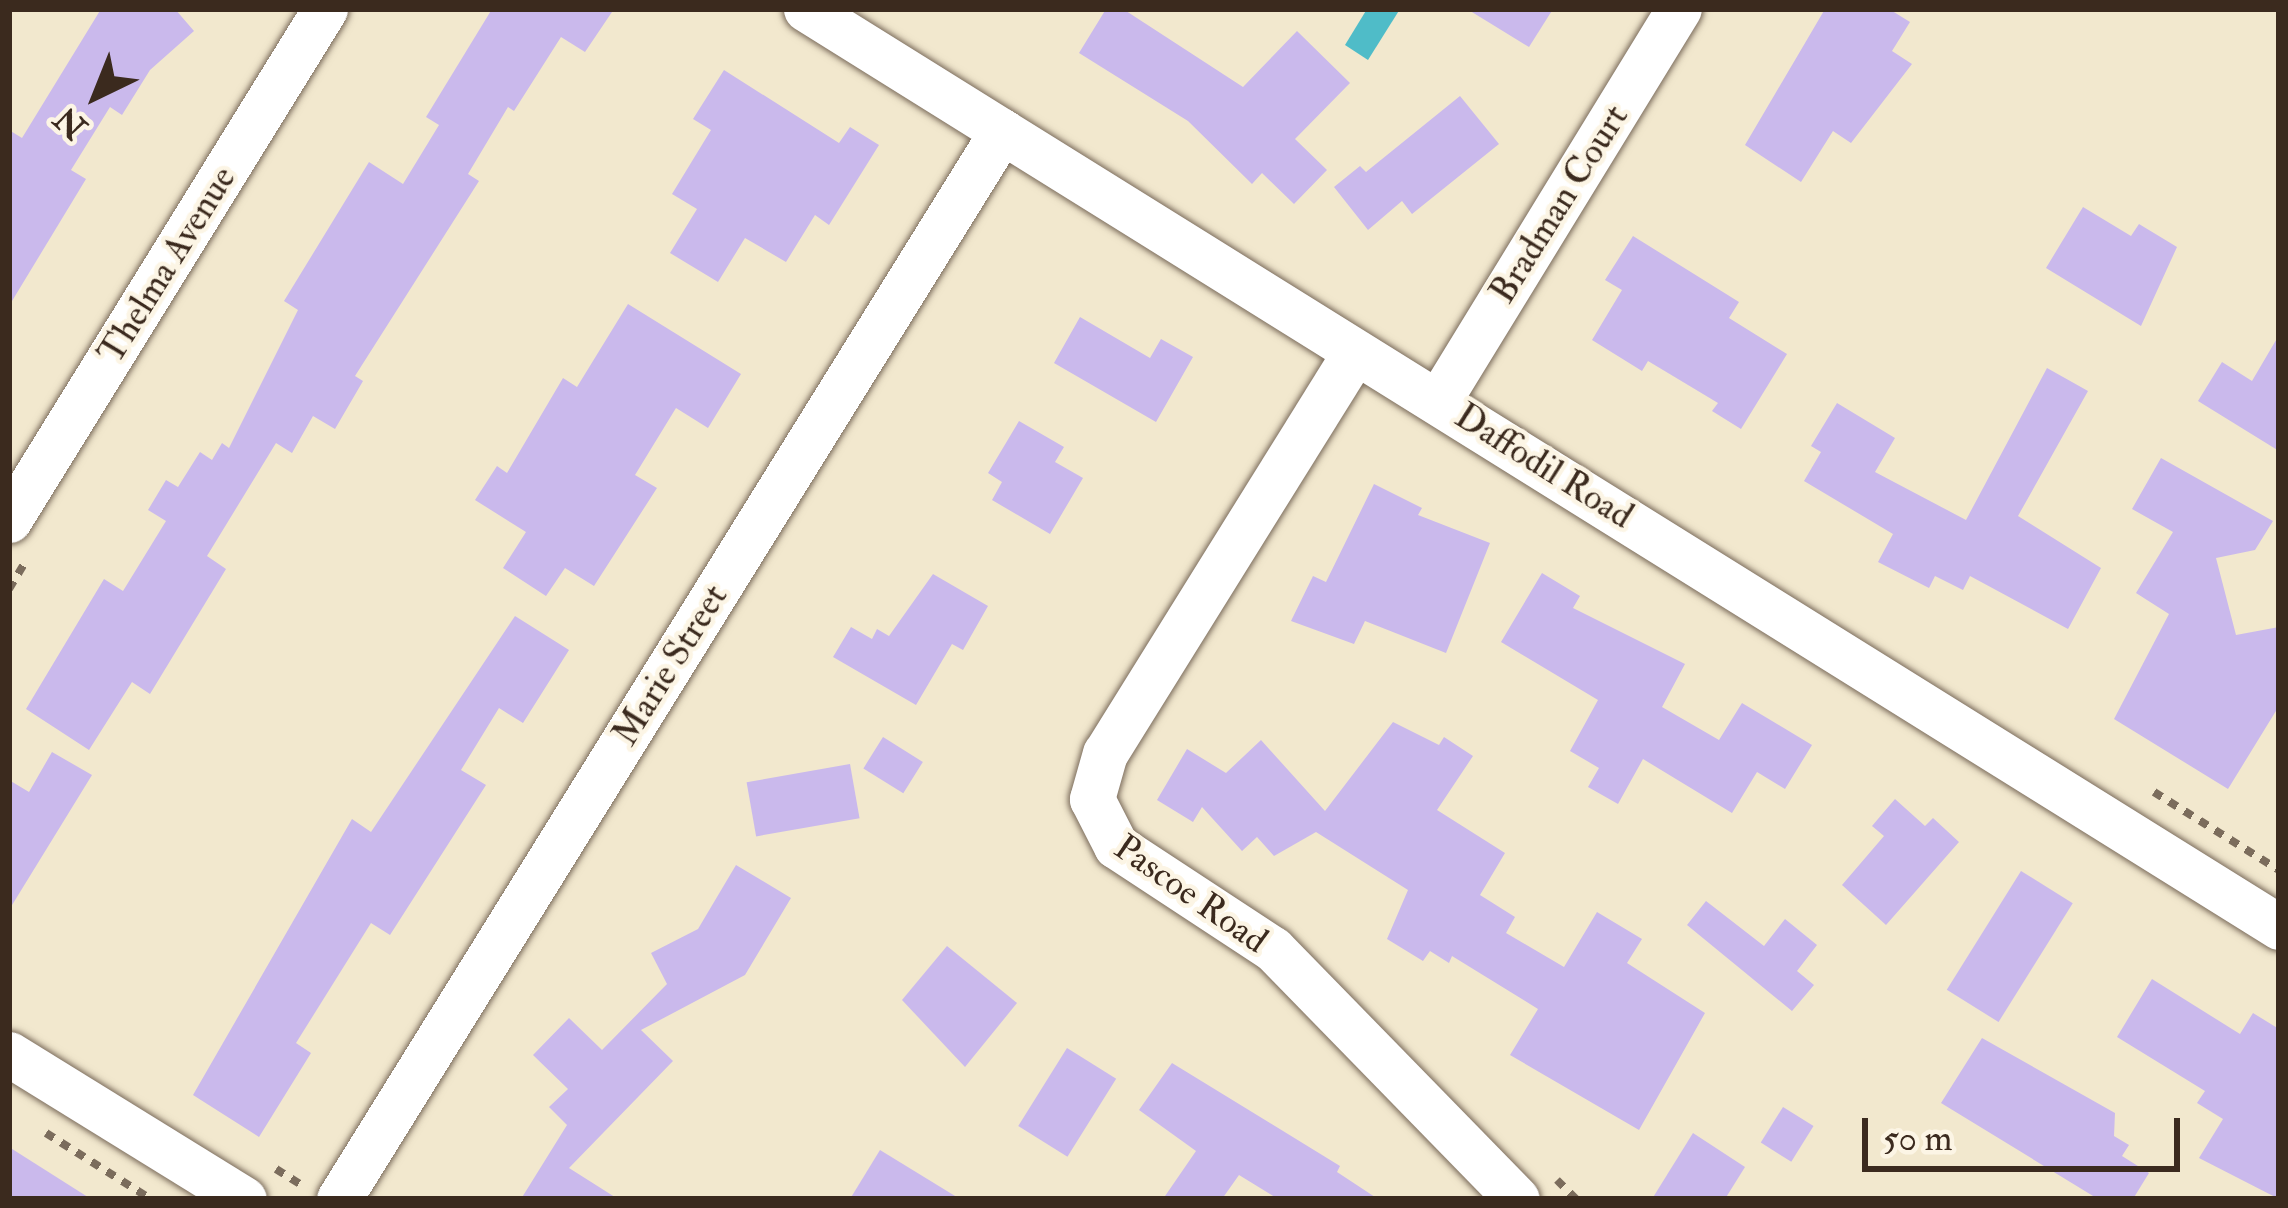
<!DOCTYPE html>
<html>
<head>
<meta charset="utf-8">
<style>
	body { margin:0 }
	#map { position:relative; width:2288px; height:1208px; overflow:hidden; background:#f2e8ce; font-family:"IM FELL Double Pica",serif }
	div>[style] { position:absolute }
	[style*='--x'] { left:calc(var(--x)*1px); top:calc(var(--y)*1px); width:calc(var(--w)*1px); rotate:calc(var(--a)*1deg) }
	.water>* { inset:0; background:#4fbcc8 }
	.building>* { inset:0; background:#cab9ec; transform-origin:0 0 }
	.path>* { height:8px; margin-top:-4px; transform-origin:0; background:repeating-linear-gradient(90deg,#7b6c5c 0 9px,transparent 0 18px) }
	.roads { filter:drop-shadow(0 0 3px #7b6c5c) drop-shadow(0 0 3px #7b6c5c) }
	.minor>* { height:45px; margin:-22.5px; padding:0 22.5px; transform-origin:22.5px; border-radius:22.5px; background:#fff }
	span { translate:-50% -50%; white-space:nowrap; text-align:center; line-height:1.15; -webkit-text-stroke:9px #fcf5e5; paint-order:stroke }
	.street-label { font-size:36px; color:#3b2a1e }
	.frame { position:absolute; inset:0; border:12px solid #3b2a1e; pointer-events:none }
	.north { position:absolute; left:36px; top:36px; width:120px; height:120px; -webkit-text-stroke:9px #fcf5e5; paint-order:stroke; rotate:223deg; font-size:33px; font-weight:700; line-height:48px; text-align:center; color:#3b2a1e }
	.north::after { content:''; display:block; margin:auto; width:42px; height:54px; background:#3b2a1e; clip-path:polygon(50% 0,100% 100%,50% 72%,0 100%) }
	.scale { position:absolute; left:1862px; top:1118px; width:318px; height:54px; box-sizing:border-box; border:6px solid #3b2a1e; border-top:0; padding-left:15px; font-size:36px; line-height:42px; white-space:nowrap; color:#3b2a1e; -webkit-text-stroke:9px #fcf5e5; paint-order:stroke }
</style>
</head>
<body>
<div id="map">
	<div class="water">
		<i style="clip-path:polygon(1367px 9px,1400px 9px,1368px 60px,1345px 45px)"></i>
	</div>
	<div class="building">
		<i style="clip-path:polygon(101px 9px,175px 9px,194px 31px,150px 70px,122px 115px,110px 107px,71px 170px,86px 179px,9px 306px,9px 130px,22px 138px)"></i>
		<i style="clip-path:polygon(492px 9px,614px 9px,585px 52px,561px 37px,514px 111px,508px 107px,468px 174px,479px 181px,355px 376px,363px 381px,335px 429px,313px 416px,292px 453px,276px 443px,207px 556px,226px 569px,150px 694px,132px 682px,89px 750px,26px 709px,104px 579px,123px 591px,166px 521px,148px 510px,166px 480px,178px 487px,200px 452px,212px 460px,222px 443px,229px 448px,298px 310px,284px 301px,369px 162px,403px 184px,439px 125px,426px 117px)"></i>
		<i style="clip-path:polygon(1106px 9px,1123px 9px,1243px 87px,1297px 31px,1350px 83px,1295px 139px,1327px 170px,1294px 204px,1262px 173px,1252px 184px,1188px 121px,1079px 53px)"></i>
		<i style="clip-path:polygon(1467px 9px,1553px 9px,1529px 47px)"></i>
		<i style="clip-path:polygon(1825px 9px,1889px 9px,1910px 22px,1892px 51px,1912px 64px,1851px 143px,1833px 131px,1801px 182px,1745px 145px)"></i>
		<i style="clip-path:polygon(724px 70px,839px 143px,850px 127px,879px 145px,829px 225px,815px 215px,786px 262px,745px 238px,718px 282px,670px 253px,697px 209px,672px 194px,711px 130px,693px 119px)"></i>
		<i style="clip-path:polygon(1460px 96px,1499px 144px,1412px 214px,1402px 201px,1368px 230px,1334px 187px,1360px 166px,1366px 172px)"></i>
		<i style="clip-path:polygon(2083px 207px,2131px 236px,2139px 224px,2177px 247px,2141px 326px,2046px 268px)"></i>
		<i style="clip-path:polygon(1633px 236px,1739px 302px,1729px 318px,1787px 354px,1741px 429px,1712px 411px,1718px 403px,1648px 361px,1642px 371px,1592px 340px,1622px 290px,1605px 280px)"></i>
		<i style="clip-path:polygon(628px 304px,741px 374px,708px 428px,676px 408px,635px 475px,657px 488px,594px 586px,565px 568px,546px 596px,503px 568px,526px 532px,475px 500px,497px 466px,507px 473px,563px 378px,577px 387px)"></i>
		<i style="clip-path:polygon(1080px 317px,1150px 358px,1161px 339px,1193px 357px,1156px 422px,1054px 363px)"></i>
		<i style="clip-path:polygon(2279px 335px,2279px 451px,2198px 401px,2222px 362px,2252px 381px)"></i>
		<i style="clip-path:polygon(2047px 368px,2088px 391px,2018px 516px,2101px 568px,2068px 629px,1970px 576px,1963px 590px,1935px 576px,1929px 588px,1878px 562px,1893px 534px,1804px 481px,1821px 452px,1811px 446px,1837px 403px,1895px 438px,1875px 472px,1966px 520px)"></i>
		<i style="clip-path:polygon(1019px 421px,1064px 447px,1055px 462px,1083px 478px,1050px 534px,992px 500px,1002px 482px,988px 473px)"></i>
		<i style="clip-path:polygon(2161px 458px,2273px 521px,2255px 550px,2216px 558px,2236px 635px,2279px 627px,2279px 706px,2228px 789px,2114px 719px,2169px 614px,2136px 593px,2173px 532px,2132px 509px)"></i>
		<i style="clip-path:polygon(1374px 484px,1422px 508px,1418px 515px,1490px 543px,1446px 653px,1365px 621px,1354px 644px,1291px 621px,1313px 576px,1326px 582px)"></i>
		<i style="clip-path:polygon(1542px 573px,1580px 596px,1573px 608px,1685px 664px,1662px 707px,1719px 740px,1742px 703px,1812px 745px,1785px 789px,1757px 772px,1732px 813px,1643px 759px,1618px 804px,1588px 787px,1599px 768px,1570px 751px,1598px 700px,1501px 642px)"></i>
		<i style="clip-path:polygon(933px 574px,988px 606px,963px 650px,952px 644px,916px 705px,833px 657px,851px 627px,872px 639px,877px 629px,889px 636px)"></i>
		<i style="clip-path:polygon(515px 616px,569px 650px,523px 723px,499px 708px,461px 770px,486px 785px,390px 935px,371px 923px,296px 1043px,311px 1053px,259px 1137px,193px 1095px,352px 819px,371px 832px)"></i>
		<i style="clip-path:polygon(1393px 722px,1439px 745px,1444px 737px,1473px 756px,1437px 810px,1505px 853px,1480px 895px,1515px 917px,1506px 933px,1564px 967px,1597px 912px,1642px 939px,1627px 963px,1705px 1013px,1639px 1130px,1510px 1055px,1538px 1009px,1452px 956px,1449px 963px,1430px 951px,1423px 961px,1387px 939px,1408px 890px,1316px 832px,1274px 856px,1257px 837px,1242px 851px,1202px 807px,1193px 822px,1157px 800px,1187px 749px,1226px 773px,1261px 740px,1325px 811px)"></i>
		<i style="left:883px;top:737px;width:47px;height:37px;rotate:32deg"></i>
		<i style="clip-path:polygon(52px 752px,92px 775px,9px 910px,9px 780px,29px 792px)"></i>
		<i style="left:850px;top:764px;width:55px;height:105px;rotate:80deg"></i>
		<i style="clip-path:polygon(1895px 799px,1925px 826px,1933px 818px,1959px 842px,1886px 925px,1842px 885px,1884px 836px,1872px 826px)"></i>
		<i style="clip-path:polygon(736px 865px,791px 898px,745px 975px,641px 1030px,673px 1061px,569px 1168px,618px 1199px,521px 1199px,567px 1125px,549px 1107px,568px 1089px,533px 1055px,569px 1018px,602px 1050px,667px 984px,651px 953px,698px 929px)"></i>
		<i style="left:2021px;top:871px;width:61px;height:140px;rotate:32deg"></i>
		<i style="clip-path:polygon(1706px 901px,1764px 946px,1785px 919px,1817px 945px,1797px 971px,1814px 985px,1792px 1011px,1687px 925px)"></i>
		<i style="clip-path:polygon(947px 946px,1017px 1003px,965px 1067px,902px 1000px)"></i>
		<i style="clip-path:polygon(2152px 979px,2240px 1034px,2253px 1013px,2279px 1029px,2279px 1199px,2199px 1158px,2223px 1119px,2197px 1103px,2205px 1091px,2117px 1037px)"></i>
		<i style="clip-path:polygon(1982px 1038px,2115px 1113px,2114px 1136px,2129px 1145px,2122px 1156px,2149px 1173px,2133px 1199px,2098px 1199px,1941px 1103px)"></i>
		<i style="left:1067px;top:1048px;width:58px;height:92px;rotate:32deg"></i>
		<i style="clip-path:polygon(1172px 1063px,1340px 1166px,1337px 1172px,1378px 1199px,1278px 1199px,1239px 1175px,1222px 1199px,1163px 1199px,1196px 1151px,1139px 1110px)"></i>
		<i style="left:1783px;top:1107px;width:36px;height:42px;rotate:32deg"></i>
		<i style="clip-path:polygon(1693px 1133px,1745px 1167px,1725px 1199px,1652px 1199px)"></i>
		<i style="clip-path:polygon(9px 1147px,91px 1199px,9px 1199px)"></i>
		<i style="clip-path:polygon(880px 1150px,960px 1199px,850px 1199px)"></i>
	</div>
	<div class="path">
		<i style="--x:9;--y:589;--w:35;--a:-59"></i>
		<i style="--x:2154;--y:792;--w:147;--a:32"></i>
		<i style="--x:46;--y:1133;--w:124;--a:32.2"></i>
		<i style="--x:276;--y:1169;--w:28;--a:32"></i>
		<i style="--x:1557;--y:1180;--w:27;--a:45"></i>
	</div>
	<div class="roads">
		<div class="minor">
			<i style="--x:806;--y:9;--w:1736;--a:31.93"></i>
			<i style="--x:1355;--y:352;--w:473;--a:121.9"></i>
			<i style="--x:1105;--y:753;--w:48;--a:105.8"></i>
			<i style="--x:1092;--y:799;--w:53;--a:62.9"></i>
			<i style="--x:1116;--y:846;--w:188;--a:33.3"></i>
			<i style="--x:1273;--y:949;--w:349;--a:45.7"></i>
			<i style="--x:1439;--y:400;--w:459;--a:-58.5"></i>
			<i style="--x:9;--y:520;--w:601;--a:-58.27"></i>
			<i style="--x:9;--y:1054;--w:276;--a:31.7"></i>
			<i style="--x:339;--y:1199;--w:1257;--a:-58.17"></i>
		</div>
	</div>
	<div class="street-label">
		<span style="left:1559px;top:204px;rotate:-58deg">Bradman Court</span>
		<span style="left:167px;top:265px;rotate:-58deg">Thelma Avenue</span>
		<span style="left:1544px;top:466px;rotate:32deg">Daffodil Road</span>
		<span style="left:670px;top:665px;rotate:-58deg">Marie Street</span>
		<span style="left:1191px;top:894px;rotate:35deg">Pascoe Road</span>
	</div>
	<div class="frame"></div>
	<div class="north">N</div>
	<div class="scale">50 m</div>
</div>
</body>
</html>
